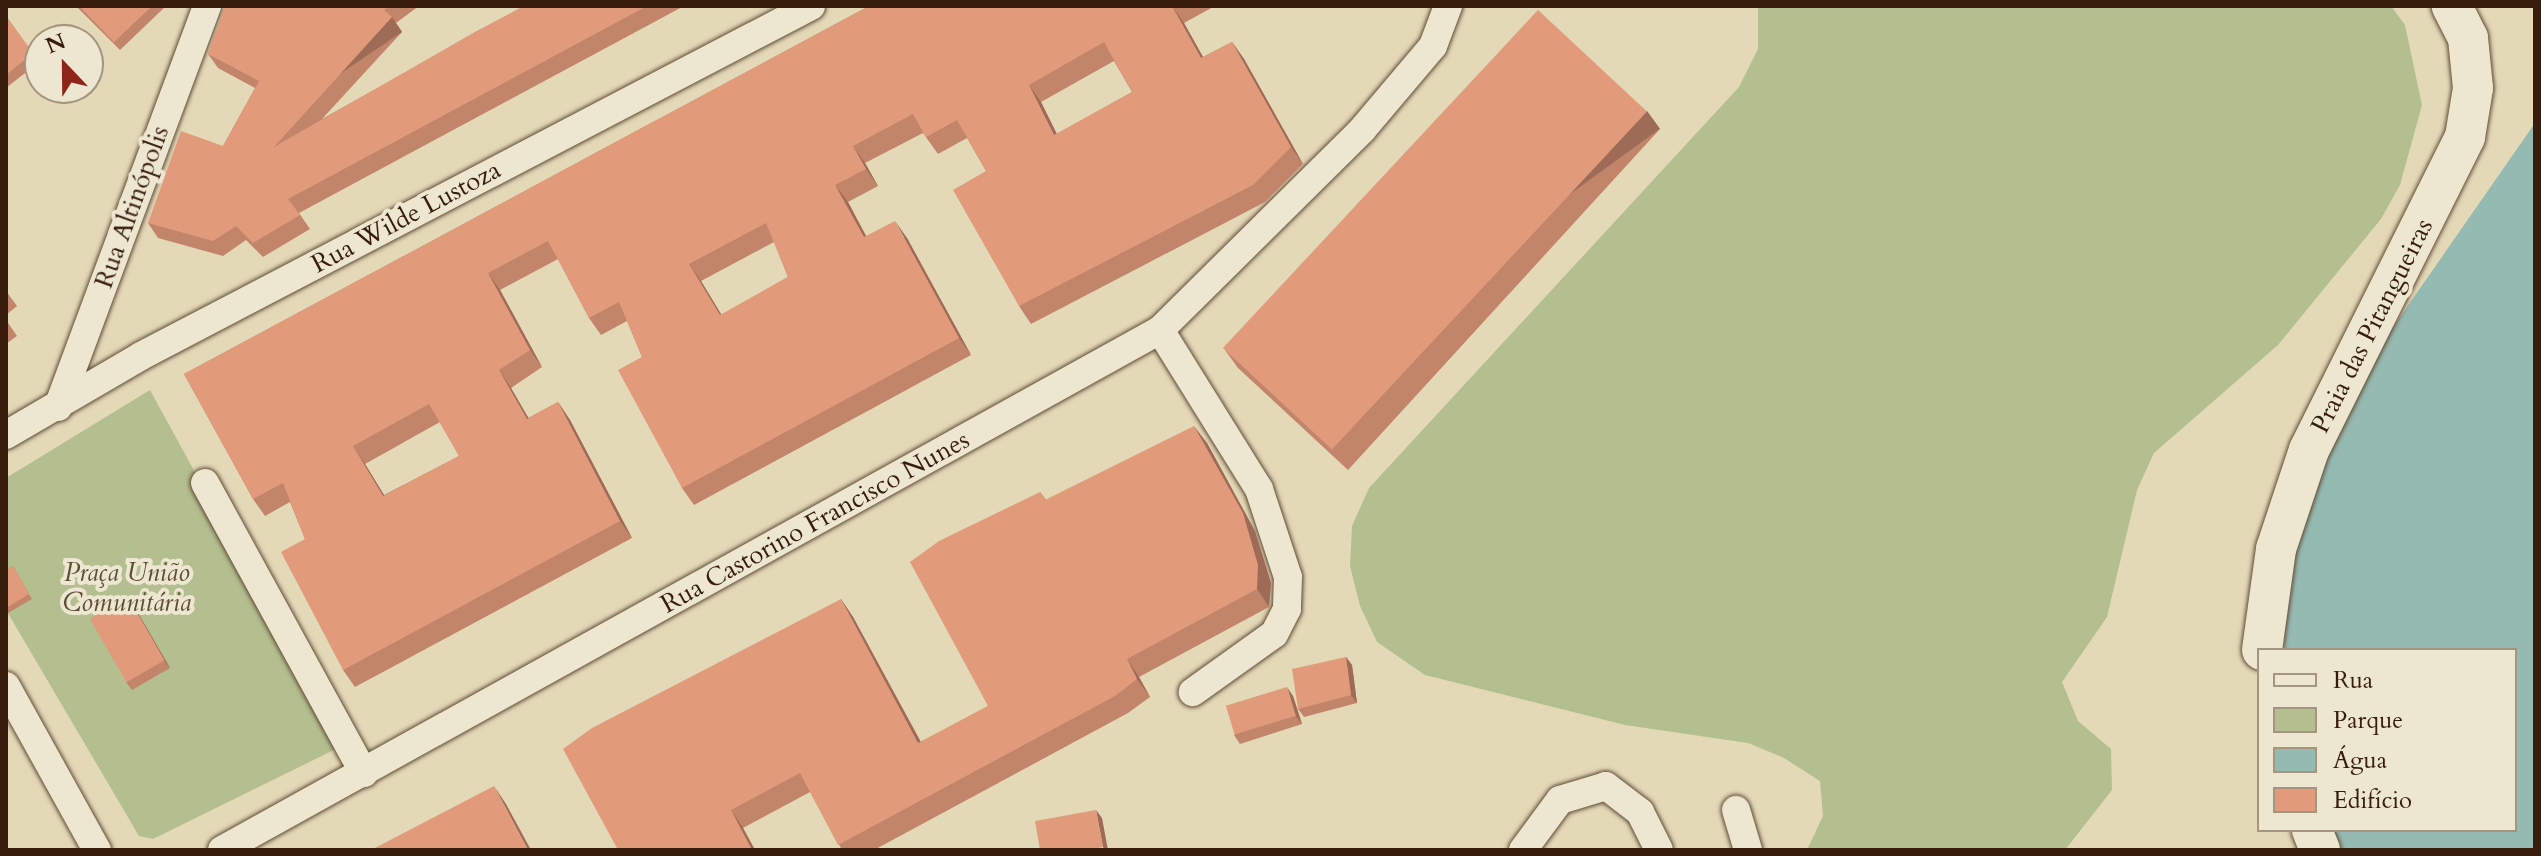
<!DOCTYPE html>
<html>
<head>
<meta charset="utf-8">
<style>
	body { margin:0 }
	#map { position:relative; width:2541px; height:856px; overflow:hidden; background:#e3d9b7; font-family:Cardo,serif }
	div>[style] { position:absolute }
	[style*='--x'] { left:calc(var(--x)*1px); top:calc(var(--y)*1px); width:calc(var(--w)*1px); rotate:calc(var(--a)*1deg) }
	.green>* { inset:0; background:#b3bf8f }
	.water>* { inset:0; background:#95bab2 }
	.roads { filter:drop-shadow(0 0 2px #624b36) drop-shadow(0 0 2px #624b36) }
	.minor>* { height:28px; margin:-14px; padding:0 14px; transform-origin:14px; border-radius:14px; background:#ede6d0 }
	.secondary>* { height:40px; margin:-20px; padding:0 20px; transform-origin:20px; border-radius:20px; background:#ede6d0 }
	.wall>* { inset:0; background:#c2856a }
	.shaded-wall>* { inset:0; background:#9e6c56; transform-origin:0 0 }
	.building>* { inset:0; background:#e19b7b; transform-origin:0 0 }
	span { translate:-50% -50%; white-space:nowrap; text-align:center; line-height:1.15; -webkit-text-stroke:8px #ede6d0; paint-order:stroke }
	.street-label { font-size:26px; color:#371c0b }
	.park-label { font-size:26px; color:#5c4d33; font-style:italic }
	.frame { position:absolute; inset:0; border:8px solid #371c0b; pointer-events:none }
	.legend { position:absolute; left:2257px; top:648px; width:260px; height:184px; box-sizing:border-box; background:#ede6d0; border:2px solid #a49581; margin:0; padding:10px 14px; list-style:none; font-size:24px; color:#371c0b }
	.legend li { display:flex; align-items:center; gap:16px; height:40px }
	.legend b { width:40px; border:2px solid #a49581 }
	.north { position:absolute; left:24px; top:24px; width:80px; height:80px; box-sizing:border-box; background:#ede6d0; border:2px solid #a49581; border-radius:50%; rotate:338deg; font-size:22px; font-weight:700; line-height:32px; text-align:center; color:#371c0b }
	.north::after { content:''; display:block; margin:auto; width:28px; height:36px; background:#8f2418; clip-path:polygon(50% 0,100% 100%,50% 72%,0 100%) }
</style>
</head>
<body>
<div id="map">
	<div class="green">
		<i style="clip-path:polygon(1758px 6px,2391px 6px,2405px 25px,2422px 105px,2400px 185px,2381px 219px,2278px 345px,2154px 453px,2137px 490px,2107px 617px,2062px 682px,2078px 721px,2111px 749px,2112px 790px,2065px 850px,1807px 850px,1823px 816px,1820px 781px,1784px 758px,1748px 743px,1625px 725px,1425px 675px,1377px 642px,1360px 606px,1350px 566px,1352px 526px,1369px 488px,1739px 87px,1758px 49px)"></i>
		<i style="clip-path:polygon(150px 390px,344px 745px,153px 839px,139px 836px,6px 610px,6px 478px)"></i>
	</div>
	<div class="water">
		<i style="clip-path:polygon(2535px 123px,2535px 850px,2341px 850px,2333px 830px,2515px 830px,2515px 650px,2284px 650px,2285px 569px,2314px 465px,2391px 330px)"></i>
	</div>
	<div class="roads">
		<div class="minor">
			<i style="--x:1160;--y:330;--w:187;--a:58.1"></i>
			<i style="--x:1259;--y:489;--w:93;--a:71.8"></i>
			<i style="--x:1288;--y:577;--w:32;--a:92"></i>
			<i style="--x:1287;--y:609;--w:28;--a:117"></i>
			<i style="--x:1274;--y:634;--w:100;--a:144.4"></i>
			<i style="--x:58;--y:407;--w:428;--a:-69.6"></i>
			<i style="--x:6;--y:435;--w:156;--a:-30.3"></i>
			<i style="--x:141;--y:356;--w:756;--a:-27.58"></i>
			<i style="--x:205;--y:483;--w:331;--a:61.3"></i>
			<i style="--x:6;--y:686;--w:188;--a:61"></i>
			<i style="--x:1736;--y:810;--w:42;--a:73.3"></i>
			<i style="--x:222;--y:850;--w:1072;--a:-29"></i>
			<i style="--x:1160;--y:330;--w:284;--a:-44.7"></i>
			<i style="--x:1362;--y:130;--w:110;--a:-49.8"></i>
			<i style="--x:1433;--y:46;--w:43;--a:-69.4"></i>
			<i style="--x:1523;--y:850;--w:62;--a:-53.5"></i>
			<i style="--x:1560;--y:800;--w:48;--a:-16.9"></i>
			<i style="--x:1606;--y:786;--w:43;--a:37.4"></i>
			<i style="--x:1640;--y:812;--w:42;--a:63.4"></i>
		</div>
		<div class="secondary">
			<i style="--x:2262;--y:650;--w:102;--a:-82.1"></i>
			<i style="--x:2276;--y:549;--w:104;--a:-71.6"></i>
			<i style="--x:2309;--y:450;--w:350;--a:-63.5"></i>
			<i style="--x:2465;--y:137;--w:50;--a:-80.7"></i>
			<i style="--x:2473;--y:88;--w:50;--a:-95.7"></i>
			<i style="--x:2468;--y:38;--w:36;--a:-117"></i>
			<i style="--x:2312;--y:830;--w:22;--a:68"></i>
		</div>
	</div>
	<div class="wall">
		<i style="clip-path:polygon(76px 6px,166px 6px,120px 50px)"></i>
		<i style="clip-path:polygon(225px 6px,419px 6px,396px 23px,402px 32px,322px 119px,524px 6px,684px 6px,299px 213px,310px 229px,263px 257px,246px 240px,223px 256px,158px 238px,148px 223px,223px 146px,255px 88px,218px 68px,208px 54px)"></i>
		<i style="clip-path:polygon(evenodd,869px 6px,1215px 6px,1184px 23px,1203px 57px,1232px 42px,1244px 59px,1303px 164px,1265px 202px,1031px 324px,1019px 306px,986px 171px,967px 138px,938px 154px,923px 133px,865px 163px,878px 186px,848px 202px,866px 236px,907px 238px,971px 355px,694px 505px,682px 488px,642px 357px,627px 321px,601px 335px,589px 318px,558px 259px,500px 290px,542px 367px,511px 388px,528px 418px,558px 402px,570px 420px,632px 538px,355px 687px,343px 670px,305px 539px,290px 502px,265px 516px,253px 499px,184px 374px,869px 6px,1114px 61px,1132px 92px,1057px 134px,1041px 102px,1114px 61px,869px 6px,774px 242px,788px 277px,721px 315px,701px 281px,774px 242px,869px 6px,440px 422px,459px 456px,384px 495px,365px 464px,440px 422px)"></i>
		<i style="clip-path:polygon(6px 16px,39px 62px,6px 88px)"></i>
		<i style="clip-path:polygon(1647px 111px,1660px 129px,1348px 470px,1238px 368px,1225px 350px)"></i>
		<i style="clip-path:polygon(6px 291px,17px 306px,6px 315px)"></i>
		<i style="clip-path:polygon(6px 320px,17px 336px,6px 344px)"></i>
		<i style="clip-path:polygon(1207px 443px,1255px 531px,1271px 583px,1269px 607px,1139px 677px,1150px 697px,1128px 713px,874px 850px,842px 850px,810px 792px,743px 828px,755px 850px,618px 850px,841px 599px,853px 617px,921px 742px,988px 706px,1040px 492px,1046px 500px)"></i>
		<i style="clip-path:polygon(13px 566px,32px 599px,8px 613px,6px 610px,6px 570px)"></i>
		<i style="clip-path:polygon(128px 597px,170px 668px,132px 690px,126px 682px)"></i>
		<i style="clip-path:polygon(1346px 657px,1352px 665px,1357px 703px,1304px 717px,1298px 709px)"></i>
		<i style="clip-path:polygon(1293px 696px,1302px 724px,1240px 744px,1234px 735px)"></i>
	</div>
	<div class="shaded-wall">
		<i style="clip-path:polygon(1172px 6px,1184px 23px,1213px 75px,1201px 58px)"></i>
		<i style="left:392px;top:17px;width:18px;height:176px;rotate:56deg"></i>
		<i style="clip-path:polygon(1232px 42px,1244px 59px,1303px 164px,1291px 147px)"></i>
		<i style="clip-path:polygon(1029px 85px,1041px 102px,1066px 153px,1054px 135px)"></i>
		<i style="left:1647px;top:111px;width:22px;height:461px;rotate:54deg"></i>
		<i style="clip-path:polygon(853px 146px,865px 163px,878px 186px,866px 169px)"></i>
		<i style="clip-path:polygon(835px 185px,848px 202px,876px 255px,864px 237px)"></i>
		<i style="clip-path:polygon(895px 221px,907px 238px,971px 355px,959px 338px)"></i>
		<i style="clip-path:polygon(689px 264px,701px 281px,732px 332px,720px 315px)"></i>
		<i style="clip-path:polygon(488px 273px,500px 290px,542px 367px,530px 350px)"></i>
		<i style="clip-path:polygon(499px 370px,511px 388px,539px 436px,527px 419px)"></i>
		<i style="clip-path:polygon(558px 402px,570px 420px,632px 538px,620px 521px)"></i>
		<i style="clip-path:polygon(1194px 426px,1207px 443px,1255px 531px,1271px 583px,1269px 607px,1257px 589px)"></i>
		<i style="clip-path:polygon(353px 446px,365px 464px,395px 513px,383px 496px)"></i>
		<i style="clip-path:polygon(128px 597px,134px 606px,170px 668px,164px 660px)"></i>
		<i style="clip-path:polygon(841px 599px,853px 617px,931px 761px,918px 743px)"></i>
		<i style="clip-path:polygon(1346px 657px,1352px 665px,1357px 703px,1351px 695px)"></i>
		<i style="clip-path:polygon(1127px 659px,1139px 677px,1150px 697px,1137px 679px)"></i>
		<i style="clip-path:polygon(1287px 687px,1293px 696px,1302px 724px,1296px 716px)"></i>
		<i style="clip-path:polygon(494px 786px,506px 804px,531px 850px,528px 850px)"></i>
		<i style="clip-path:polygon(731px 810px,743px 828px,755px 850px,752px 850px)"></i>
		<i style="clip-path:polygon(1096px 810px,1102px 818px,1108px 850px,1105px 850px,1103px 847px)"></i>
	</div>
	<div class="building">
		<i style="clip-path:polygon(79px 6px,152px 6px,114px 42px)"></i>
		<i style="clip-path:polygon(225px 6px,389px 6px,384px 10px,392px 17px,274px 147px,473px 33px,524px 6px,647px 6px,288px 199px,300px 215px,253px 243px,236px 226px,213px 241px,148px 223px,181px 131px,223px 146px,259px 81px,208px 54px)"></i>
		<i style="clip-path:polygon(evenodd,869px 6px,1172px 6px,1201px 58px,1232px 42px,1291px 147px,1253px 185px,1019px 306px,953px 190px,986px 171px,957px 120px,926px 137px,913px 114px,853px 146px,866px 169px,835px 185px,864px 237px,895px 221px,959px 338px,682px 488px,618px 370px,642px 357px,619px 302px,589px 318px,548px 241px,488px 273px,530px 350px,499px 370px,527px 419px,558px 402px,620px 521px,343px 670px,281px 552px,305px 539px,283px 483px,253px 499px,184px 374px,869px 6px,1104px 42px,1132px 92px,1054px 135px,1029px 85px,1104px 42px,869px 6px,766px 223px,788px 277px,720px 315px,689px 264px,766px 223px,869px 6px,429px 404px,459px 456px,383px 496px,353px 446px,429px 404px)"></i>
		<i style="left:1538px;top:10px;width:149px;height:462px;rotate:43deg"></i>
		<i style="clip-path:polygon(6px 16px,33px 53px,6px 75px)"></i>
		<i style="clip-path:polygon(1194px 426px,1243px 513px,1258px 565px,1257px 589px,1127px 659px,1137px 679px,1115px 696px,838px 845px,800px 773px,731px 810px,752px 850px,618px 850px,563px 749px,592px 728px,841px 599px,918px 743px,988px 706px,910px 562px,939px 541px,1040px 492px,1045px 500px)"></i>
		<i style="clip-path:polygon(13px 566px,29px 594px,6px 608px,6px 570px)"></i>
		<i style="left:128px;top:597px;width:73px;height:44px;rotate:60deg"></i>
		<i style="clip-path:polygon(1346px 657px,1351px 695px,1298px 709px,1292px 669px)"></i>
		<i style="left:1287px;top:687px;width:30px;height:64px;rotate:73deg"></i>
		<i style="clip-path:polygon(494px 786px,528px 850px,371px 850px)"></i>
		<i style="clip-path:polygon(1096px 810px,1103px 847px,1089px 850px,1040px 850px,1035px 821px)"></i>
	</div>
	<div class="street-label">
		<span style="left:132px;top:207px;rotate:-70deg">Rua Altinópolis</span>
		<span style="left:406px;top:217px;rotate:-28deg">Rua Wilde Lustoza</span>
		<span style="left:2372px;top:326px;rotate:-63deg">Praia das Pitangueiras</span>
		<span style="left:815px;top:522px;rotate:-29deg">Rua Castorino Francisco Nunes</span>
	</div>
	<div class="park-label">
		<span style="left:127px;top:588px">Praça União<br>Comunitária</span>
	</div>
	<div class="frame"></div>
	<ul class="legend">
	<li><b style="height:10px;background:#ede6d0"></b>Rua</li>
	<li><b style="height:22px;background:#b3bf8f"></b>Parque</li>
	<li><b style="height:22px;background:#95bab2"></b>Água</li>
	<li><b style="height:22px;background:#e19b7b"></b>Edifício</li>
	</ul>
	<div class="north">N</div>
</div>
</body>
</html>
